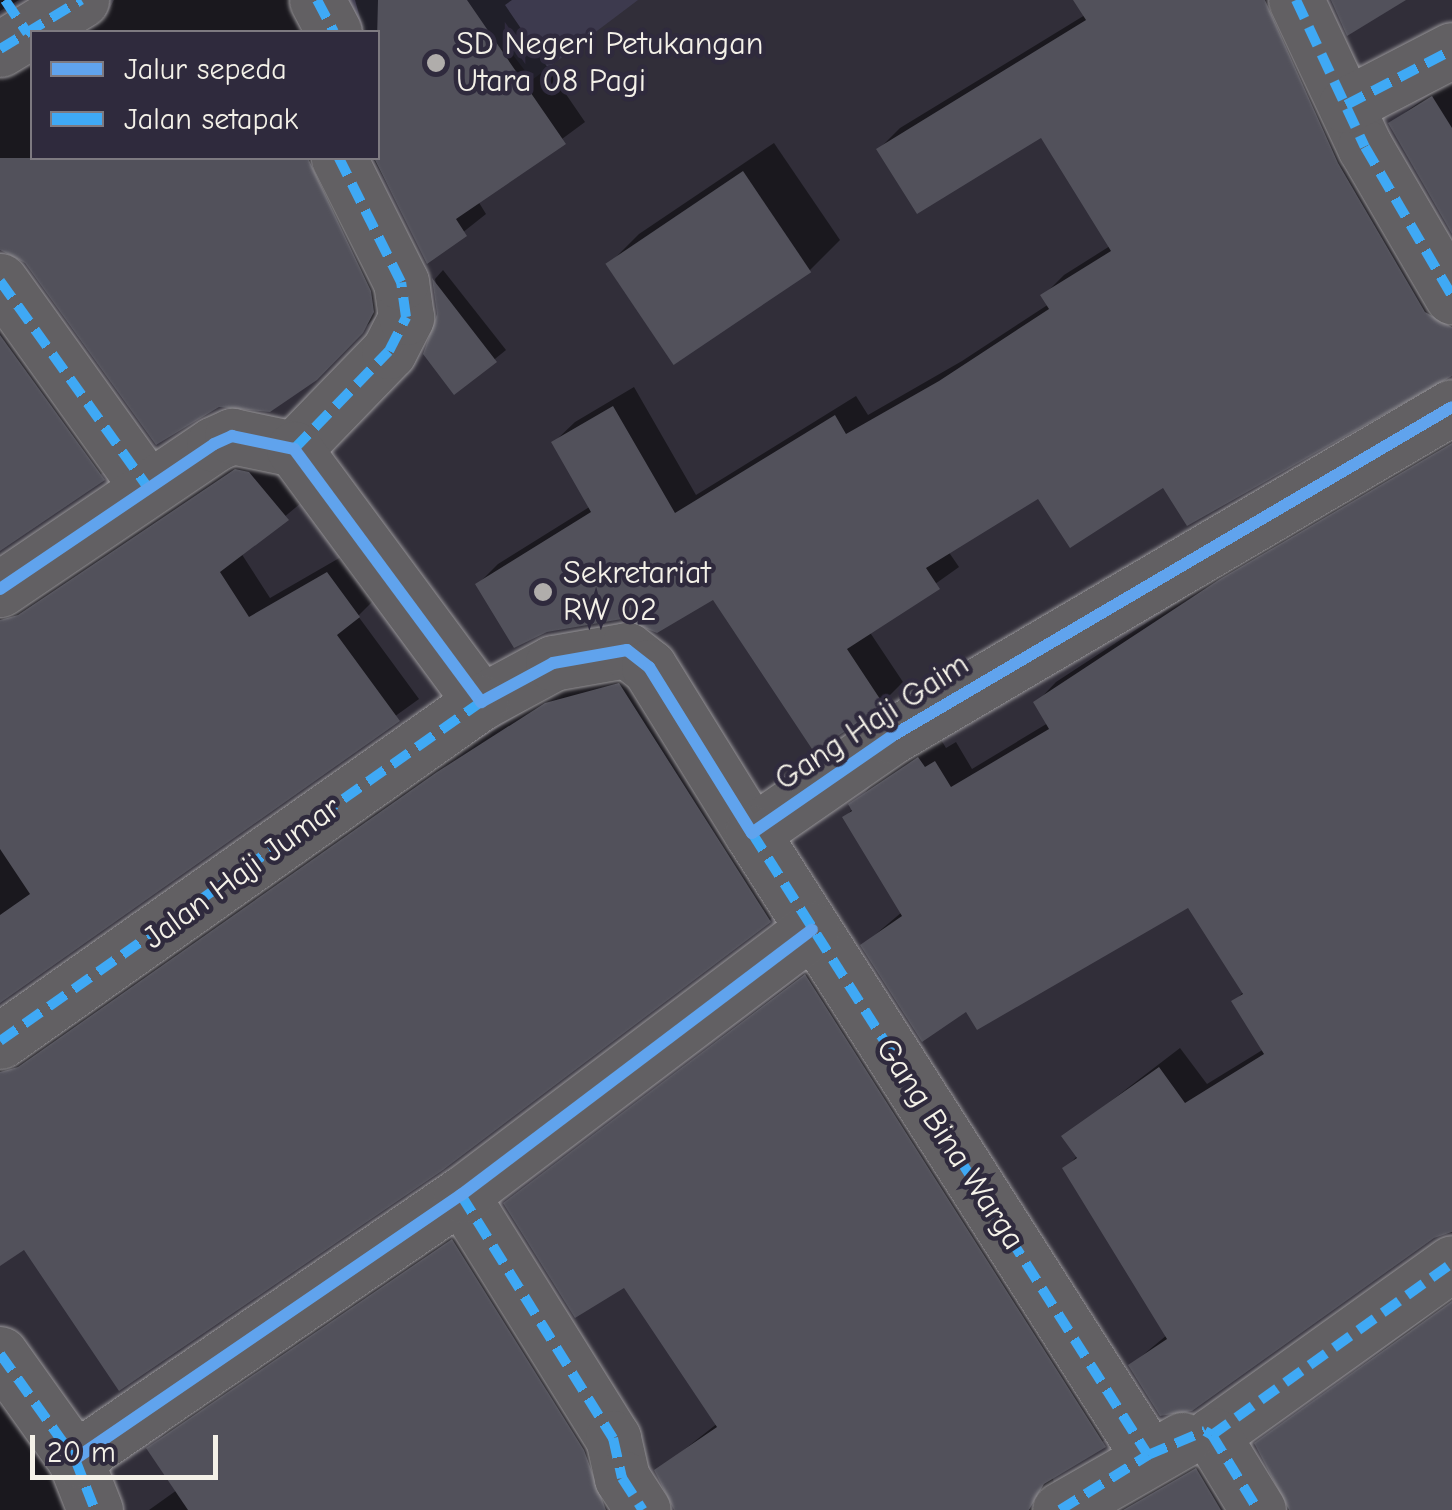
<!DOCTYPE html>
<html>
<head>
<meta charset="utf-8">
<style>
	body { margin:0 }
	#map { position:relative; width:1452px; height:1510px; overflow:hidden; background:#312e39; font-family:"Comic Neue",sans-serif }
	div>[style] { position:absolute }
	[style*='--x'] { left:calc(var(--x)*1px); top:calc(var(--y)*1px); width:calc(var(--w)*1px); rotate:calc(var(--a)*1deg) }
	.built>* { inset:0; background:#3d3a4e }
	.shadow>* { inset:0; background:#0007 }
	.building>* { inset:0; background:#52515b; transform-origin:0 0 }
	.roads { filter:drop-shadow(0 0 2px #9a989b) drop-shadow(0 0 2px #9a989b) }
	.minor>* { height:55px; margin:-27.5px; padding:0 27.5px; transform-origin:27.5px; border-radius:27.5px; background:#626063 }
	.quiet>* { height:10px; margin-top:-5px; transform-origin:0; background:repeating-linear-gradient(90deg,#3fa9f5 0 20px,transparent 0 30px) }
	.cycleway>* { height:12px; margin:-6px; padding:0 6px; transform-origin:6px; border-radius:6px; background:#60a3ed }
	.dots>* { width:28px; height:28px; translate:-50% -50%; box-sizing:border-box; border:5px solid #2f2a3d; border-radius:50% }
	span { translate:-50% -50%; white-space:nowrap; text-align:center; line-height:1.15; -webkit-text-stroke:9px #2f2a3d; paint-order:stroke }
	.poi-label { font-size:32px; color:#f4f1e8 }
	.left { translate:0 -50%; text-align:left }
	.street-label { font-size:32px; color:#f4f1e8 }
	.legend { position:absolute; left:30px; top:30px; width:350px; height:130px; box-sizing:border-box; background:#2f2a3d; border:2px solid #7e7a81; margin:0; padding:12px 18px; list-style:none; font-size:30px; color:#f4f1e8 }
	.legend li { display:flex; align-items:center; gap:20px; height:50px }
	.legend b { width:50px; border:2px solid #7e7a81 }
	.scale { position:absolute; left:30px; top:1435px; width:188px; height:45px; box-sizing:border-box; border:5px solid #f4f1e8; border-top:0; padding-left:12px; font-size:30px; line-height:35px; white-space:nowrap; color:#f4f1e8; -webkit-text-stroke:8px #2f2a3d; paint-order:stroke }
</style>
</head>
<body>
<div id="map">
	<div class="built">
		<i style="clip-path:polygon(342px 0,638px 0,532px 80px,506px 46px,424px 109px,378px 32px,366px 32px)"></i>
	</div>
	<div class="shadow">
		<i style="clip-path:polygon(0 0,19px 0,0 11px)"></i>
		<i style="clip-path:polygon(114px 0,315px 0,336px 32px,78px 32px,106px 15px)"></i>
		<i style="clip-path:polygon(355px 0,512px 0,505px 5px,585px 122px,478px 201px,486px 214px,428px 260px,373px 158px,378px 32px,364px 32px)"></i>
		<i style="clip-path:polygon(1076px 0,1295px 0,1452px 298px,1452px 373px,1164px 485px,1039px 496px,948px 551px,959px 567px,869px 631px,903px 682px,882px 703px,714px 597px,622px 617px,478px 584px,498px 564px,591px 506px,554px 442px,575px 422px,634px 387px,696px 495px,856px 396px,868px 415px,962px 361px,1049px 304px,1044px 295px,1064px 275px,1110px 246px,1042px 134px,879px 149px,900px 128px,1085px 15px)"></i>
		<i style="clip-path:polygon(0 49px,32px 58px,32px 158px,334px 158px,383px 309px,316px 378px,0 249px)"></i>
		<i style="clip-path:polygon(1452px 78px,1452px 229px,1391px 123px)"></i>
		<i style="clip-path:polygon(774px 143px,840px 240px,810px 270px,609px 264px,639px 234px)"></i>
		<i style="clip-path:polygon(443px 270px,506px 350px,454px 392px,435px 279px)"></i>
		<i style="clip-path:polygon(0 286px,123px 458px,0 548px)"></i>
		<i style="clip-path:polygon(1452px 437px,1452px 1233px,1433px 1235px,1131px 1365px,1167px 1335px,1065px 1169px,1078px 1155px,1064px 1137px,1180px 1048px,1207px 1084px,1264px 1049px,1235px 1001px,1244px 991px,1189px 904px,967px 1009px,863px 945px,902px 912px,845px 818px,872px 784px,940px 738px,946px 748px,956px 742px,972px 769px,1048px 723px,1036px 703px,1056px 682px,1244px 559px)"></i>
		<i style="clip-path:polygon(252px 452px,307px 498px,241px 553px,270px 598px,348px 553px,379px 595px,358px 616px,419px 699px,0 1000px,0 589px,23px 601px,41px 595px)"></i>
		<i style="clip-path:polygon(640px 664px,790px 899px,770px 920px,441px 1168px,24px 1247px,0 1263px,0 1039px,7px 1049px,41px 1047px,460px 751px,586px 673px)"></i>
		<i style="clip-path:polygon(827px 956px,1125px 1425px,1053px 1478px,1058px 1510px,676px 1510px,657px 1471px,718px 1423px,624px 1285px,506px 1203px)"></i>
		<i style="clip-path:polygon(473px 1221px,643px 1510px,149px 1510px,177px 1490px,149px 1449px,170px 1428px)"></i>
		<i style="clip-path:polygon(1452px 1298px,1452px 1510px,1287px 1510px,1288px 1494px,1257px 1444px)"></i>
		<i style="clip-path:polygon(0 1353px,90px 1510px,0 1510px)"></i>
		<i style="clip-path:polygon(1217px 1449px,1258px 1510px,1111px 1510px)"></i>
	</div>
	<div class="building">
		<i style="clip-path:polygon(378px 0,467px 0,566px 144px,456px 219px,467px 236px,427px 264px,374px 158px)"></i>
		<i style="clip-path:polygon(1073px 0,1265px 0,1338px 163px,1425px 312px,1452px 327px,1452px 376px,1187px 526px,1163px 488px,1070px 548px,1038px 499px,926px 568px,940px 589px,847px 649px,884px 705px,814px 752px,713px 600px,657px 633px,622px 619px,547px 632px,514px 648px,475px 584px,591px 512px,551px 442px,613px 406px,675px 513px,835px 415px,846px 434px,939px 381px,1049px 309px,1040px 295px,1111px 251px,1041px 138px,917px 214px,876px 149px,1086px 20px)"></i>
		<i style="clip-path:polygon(1331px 0,1406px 0,1347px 36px)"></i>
		<i style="clip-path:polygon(1432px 96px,1452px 128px,1452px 234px,1388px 123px)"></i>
		<i style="clip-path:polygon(0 158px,308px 158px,371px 291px,374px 312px,363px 333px,317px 380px,270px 412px,219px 407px,156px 445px,25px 263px,0 250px)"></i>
		<i style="left:743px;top:171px;width:122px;height:166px;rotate:56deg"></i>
		<i style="clip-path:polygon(432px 278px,497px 362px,454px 395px,423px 354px,437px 314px)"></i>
		<i style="clip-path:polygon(0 335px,105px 480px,0 551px)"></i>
		<i style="clip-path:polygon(1452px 443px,1452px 1232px,1434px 1238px,1192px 1411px,1160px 1416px,1128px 1365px,1167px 1339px,1062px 1168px,1077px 1158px,1061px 1136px,1159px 1067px,1185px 1103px,1264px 1054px,1231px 1001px,1243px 994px,1188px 908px,977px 1030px,966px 1012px,922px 1042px,860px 945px,902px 916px,842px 817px,852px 811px,848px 804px,918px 757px,925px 767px,935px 761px,951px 787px,1049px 729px,1033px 702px,1220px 579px)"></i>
		<i style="clip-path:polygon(235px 469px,249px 472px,289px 520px,220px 572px,249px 617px,327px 572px,360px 617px,337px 635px,400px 721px,0 1003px,0 915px,30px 894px,0 849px,0 620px,18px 615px)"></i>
		<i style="clip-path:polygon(619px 683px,771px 922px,443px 1170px,119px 1391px,24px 1250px,0 1266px,0 1072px,18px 1067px,437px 772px,545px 703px)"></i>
		<i style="clip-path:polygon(805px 974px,1106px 1447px,1044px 1484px,1029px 1510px,674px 1510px,654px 1470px,717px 1427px,624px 1288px,575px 1318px,503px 1203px)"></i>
		<i style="clip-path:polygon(452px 1239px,584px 1450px,606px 1510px,188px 1510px,146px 1448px)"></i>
		<i style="clip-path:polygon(1452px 1301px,1452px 1510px,1289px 1510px,1254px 1443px)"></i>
		<i style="clip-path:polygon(1196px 1468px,1221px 1510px,1123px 1510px)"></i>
	</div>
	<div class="roads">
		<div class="minor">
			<i style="--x:317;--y:0;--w:36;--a:62"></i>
			<i style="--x:1296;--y:0;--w:162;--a:64.9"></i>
			<i style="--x:1365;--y:147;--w:173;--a:59.7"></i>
			<i style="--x:0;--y:49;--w:95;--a:-31.2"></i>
			<i style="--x:1346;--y:105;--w:119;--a:-27.4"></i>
			<i style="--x:0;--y:281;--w:252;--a:54.4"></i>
			<i style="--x:294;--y:449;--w:136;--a:-45.9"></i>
			<i style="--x:389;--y:351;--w:38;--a:-63"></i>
			<i style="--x:406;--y:317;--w:35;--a:-98"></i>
			<i style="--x:401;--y:282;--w:139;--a:-116.6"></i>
			<i style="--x:0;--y:589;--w:258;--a:-34.1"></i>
			<i style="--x:214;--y:444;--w:20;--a:-24"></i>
			<i style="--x:232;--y:436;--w:63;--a:11.8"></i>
			<i style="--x:294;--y:449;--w:315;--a:53.5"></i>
			<i style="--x:481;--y:702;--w:82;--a:-28.4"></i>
			<i style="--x:553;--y:663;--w:75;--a:-10"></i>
			<i style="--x:627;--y:650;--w:28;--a:38"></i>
			<i style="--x:649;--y:667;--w:195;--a:58.2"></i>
			<i style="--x:752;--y:833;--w:170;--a:-34.7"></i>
			<i style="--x:892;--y:736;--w:649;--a:-30.43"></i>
			<i style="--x:752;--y:833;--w:737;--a:57.52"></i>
			<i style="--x:0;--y:1041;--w:588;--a:-35.18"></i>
			<i style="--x:461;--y:1195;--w:287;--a:58"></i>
			<i style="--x:613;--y:1438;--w:41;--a:77.3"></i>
			<i style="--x:622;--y:1478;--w:38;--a:57"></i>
			<i style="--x:0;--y:1354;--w:129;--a:54.5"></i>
			<i style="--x:75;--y:1459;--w:55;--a:68.6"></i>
			<i style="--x:1212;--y:1435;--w:295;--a:-35.6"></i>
			<i style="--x:1212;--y:1435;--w:88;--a:58.5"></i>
			<i style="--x:75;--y:1459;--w:468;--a:-34.4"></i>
			<i style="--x:461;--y:1195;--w:440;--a:-37.1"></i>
			<i style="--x:1060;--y:1510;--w:141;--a:-29.8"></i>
		</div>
	</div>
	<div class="quiet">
		<i style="--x:5;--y:0;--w:40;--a:56"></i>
		<i style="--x:317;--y:0;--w:36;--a:62"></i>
		<i style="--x:1296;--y:0;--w:162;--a:64.9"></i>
		<i style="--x:1365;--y:147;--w:173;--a:59.7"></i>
		<i style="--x:0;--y:49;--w:95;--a:-31.2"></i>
		<i style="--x:1346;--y:105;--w:119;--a:-27.4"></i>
		<i style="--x:0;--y:281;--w:252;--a:54.4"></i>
		<i style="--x:294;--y:449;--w:136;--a:-45.9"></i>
		<i style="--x:389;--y:351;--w:38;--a:-63"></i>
		<i style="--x:406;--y:317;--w:35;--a:-98"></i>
		<i style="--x:401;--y:282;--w:139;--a:-116.6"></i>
		<i style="--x:752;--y:833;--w:737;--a:57.52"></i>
		<i style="--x:0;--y:1041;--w:588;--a:-35.18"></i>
		<i style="--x:461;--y:1195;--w:287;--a:58"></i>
		<i style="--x:613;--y:1438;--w:41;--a:77.3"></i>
		<i style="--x:622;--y:1478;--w:38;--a:57"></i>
		<i style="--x:0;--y:1354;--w:129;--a:54.5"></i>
		<i style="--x:75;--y:1459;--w:55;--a:68.6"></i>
		<i style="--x:1212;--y:1435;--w:295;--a:-35.6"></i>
		<i style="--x:1212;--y:1435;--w:88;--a:58.5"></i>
		<i style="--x:1060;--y:1510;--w:104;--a:-32"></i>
		<i style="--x:1148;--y:1455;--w:62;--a:-22.8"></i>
		<i style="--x:1205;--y:1431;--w:8;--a:30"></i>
	</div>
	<div class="cycleway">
		<i style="--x:0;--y:589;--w:258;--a:-34.1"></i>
		<i style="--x:214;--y:444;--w:20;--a:-24"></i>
		<i style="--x:232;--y:436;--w:63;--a:11.8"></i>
		<i style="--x:294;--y:449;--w:315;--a:53.5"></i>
		<i style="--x:481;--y:702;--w:82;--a:-28.4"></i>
		<i style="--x:553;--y:663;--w:75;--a:-10"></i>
		<i style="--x:627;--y:650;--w:28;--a:38"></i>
		<i style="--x:649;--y:667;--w:195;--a:58.2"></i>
		<i style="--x:752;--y:833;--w:170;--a:-34.7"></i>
		<i style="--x:892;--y:736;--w:649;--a:-30.43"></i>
		<i style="--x:75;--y:1459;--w:468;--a:-34.4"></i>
		<i style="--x:461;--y:1195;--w:440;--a:-37.1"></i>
	</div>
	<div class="dots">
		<i style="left:436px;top:63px;background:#b0adab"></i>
		<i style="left:543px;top:592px;background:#b0adab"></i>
	</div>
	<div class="poi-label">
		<span class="left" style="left:456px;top:63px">SD Negeri Petukangan<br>Utara 08 Pagi</span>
		<span class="left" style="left:563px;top:592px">Sekretariat<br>RW 02</span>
	</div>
	<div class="street-label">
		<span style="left:872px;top:722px;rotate:-33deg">Gang Haji Gaim</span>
		<span style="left:242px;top:873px;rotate:-36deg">Jalan Haji Jumar</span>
		<span style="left:950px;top:1144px;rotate:57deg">Gang Bina Warga</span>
	</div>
	<ul class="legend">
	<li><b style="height:12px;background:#60a3ed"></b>Jalur sepeda</li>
	<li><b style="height:12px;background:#3fa9f5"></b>Jalan setapak</li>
	</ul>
	<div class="scale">20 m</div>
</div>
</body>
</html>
